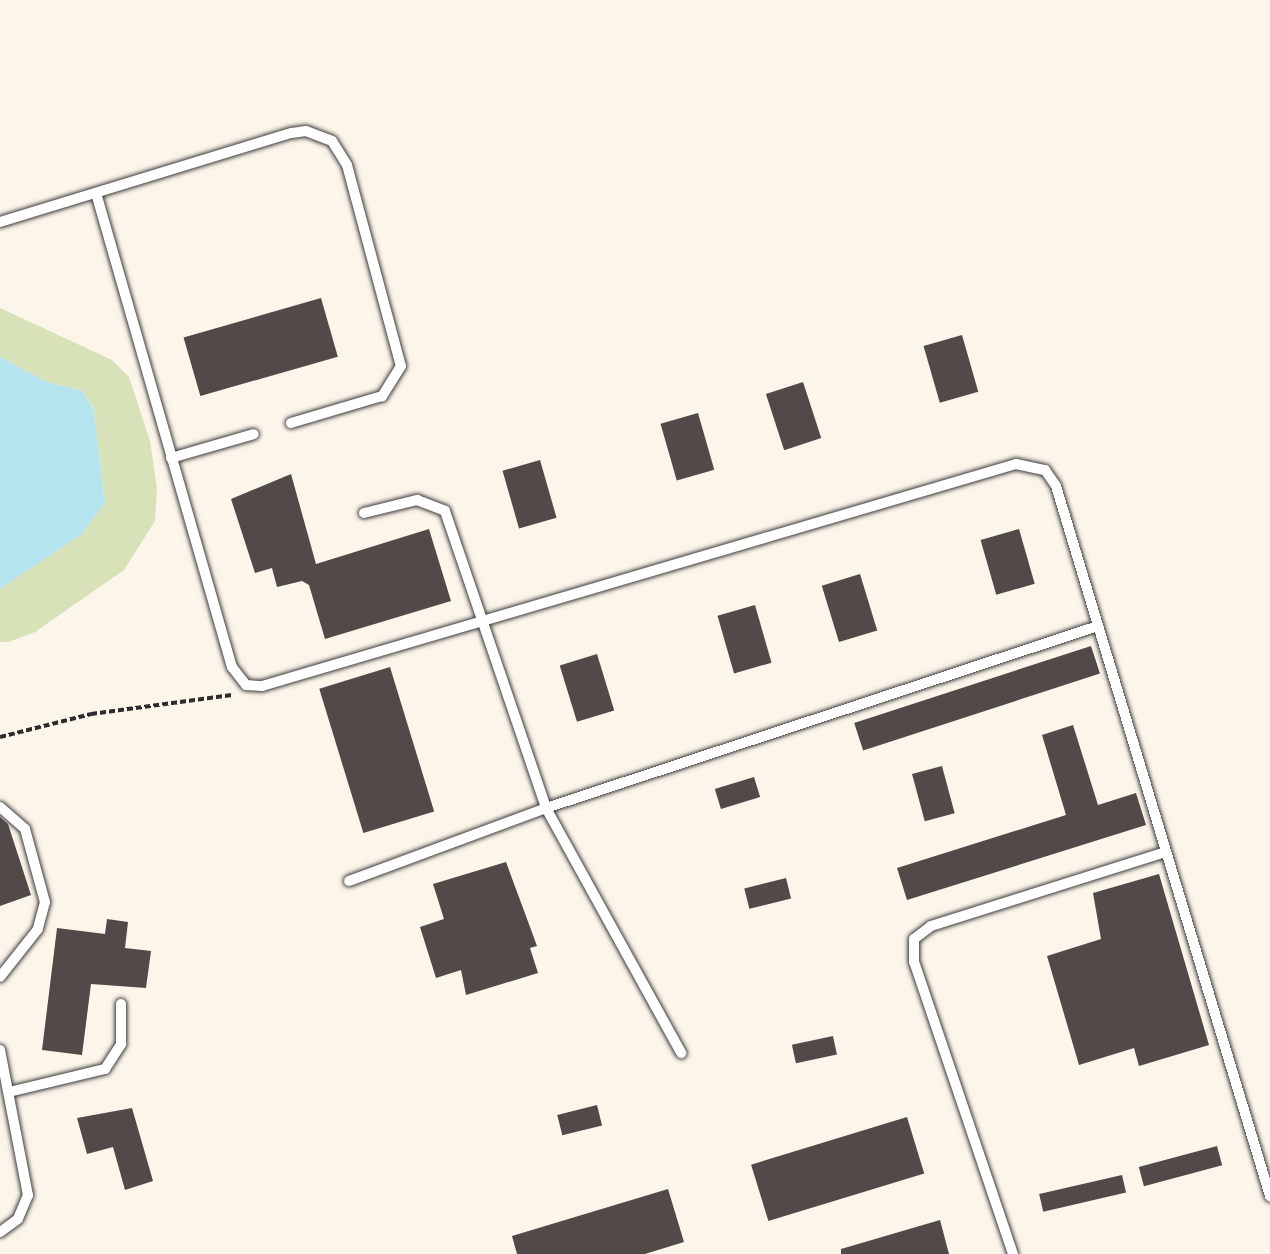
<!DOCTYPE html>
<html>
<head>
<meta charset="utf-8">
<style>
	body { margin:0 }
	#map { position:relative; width:1270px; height:1254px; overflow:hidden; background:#fcf5ea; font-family:"Times New Roman",serif }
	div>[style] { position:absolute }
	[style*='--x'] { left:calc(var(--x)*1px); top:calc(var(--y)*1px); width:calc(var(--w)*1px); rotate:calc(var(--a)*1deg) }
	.green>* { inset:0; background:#d7e2b8 }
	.water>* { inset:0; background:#b5e4ee }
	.building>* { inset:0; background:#514a48; transform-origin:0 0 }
	.path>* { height:4px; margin-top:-2px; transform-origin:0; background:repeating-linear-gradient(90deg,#2c2c2c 0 6px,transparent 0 9px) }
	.roads { filter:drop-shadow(0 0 2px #3d3d3d) drop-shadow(0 0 2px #3d3d3d) }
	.service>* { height:10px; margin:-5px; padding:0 5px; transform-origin:5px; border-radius:5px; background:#fff }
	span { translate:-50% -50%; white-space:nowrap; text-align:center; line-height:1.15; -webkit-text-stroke:6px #fff; paint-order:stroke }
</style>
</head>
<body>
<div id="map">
	<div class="green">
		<i style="clip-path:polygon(0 308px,112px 360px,129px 377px,150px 441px,157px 489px,155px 521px,124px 570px,35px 632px,8px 642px,0 642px,0 589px,82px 534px,105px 503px,94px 410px,83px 391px,47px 382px,0 357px)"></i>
	</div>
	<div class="water">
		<i style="clip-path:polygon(0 357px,47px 382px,83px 391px,94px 411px,105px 503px,82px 534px,0 589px)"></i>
	</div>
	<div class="building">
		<i style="left:321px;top:298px;width:61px;height:143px;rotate:74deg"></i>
		<i style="left:962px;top:335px;width:59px;height:40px;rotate:74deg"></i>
		<i style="left:803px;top:382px;width:59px;height:39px;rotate:72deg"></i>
		<i style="left:698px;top:413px;width:59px;height:39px;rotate:74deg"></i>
		<i style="left:540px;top:460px;width:60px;height:39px;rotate:74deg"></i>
		<i style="clip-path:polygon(291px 474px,316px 564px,429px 529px,451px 601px,325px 639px,309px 585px,302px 581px,277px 587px,272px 568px,255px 573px,231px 499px)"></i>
		<i style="left:1019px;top:529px;width:57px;height:40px;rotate:74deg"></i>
		<i style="left:860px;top:574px;width:59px;height:40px;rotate:73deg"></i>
		<i style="left:755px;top:605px;width:60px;height:39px;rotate:74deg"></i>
		<i style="left:1091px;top:646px;width:29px;height:249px;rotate:72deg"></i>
		<i style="left:597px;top:654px;width:59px;height:39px;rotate:73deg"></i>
		<i style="left:390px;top:667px;width:151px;height:74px;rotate:73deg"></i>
		<i style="clip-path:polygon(1073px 725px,1098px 805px,1136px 793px,1146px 825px,907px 900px,897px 868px,1066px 815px,1042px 735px)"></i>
		<i style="left:942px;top:766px;width:49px;height:31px;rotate:75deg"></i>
		<i style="left:754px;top:777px;width:21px;height:41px;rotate:73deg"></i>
		<i style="clip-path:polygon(0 817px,8px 824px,31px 895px,0 906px)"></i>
		<i style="clip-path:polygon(506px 862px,537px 946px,530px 948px,538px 973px,466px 995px,461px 970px,436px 978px,420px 927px,444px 919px,433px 884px)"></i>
		<i style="clip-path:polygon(1159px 874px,1209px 1045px,1139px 1066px,1134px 1048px,1079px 1065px,1047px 956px,1101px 939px,1093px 893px)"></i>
		<i style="left:786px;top:878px;width:21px;height:43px;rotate:76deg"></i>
		<i style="clip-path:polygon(107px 919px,128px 922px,125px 948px,151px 951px,146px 988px,91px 984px,82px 1055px,42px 1050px,57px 928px,105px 934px)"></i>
		<i style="left:833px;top:1036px;width:19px;height:42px;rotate:78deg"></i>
		<i style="left:597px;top:1105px;width:21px;height:41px;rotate:76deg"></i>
		<i style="clip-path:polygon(132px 1108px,153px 1181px,125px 1190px,113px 1147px,87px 1154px,77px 1118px)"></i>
		<i style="left:907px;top:1117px;width:59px;height:163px;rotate:73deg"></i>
		<i style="left:1217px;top:1146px;width:20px;height:81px;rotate:75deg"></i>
		<i style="left:1122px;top:1175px;width:18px;height:85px;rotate:77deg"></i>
		<i style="clip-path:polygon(668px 1189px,684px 1242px,645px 1254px,517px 1254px,512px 1236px)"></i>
		<i style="clip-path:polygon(940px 1220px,949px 1254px,841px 1254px,841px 1249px)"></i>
	</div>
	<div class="path">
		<i style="--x:0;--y:737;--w:94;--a:-14.2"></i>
		<i style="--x:91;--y:714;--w:142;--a:-7.7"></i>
	</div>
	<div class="roads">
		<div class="service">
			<i style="--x:96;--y:193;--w:493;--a:74"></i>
			<i style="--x:232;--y:667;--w:23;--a:52"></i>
			<i style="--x:246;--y:685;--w:16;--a:4"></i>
			<i style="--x:262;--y:686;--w:786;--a:-16.41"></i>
			<i style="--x:1016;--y:464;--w:30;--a:12"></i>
			<i style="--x:1045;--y:470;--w:19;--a:55"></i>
			<i style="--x:1056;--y:486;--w:742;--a:73.23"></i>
			<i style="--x:0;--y:222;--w:305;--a:-17"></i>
			<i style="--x:292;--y:133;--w:14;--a:-8"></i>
			<i style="--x:306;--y:131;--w:28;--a:21"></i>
			<i style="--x:332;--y:141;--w:28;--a:58"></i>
			<i style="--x:347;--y:165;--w:208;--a:75"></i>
			<i style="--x:401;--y:366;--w:36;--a:122"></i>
			<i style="--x:382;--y:396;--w:95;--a:163.5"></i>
			<i style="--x:171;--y:458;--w:86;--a:-16.1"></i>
			<i style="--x:364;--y:513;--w:55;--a:-13.8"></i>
			<i style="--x:417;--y:500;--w:30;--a:21"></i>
			<i style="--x:445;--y:511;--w:314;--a:71.2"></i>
			<i style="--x:546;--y:808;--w:280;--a:61.1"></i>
			<i style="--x:0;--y:807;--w:33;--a:41"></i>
			<i style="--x:25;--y:829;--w:76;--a:74.7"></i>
			<i style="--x:45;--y:902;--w:28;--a:105"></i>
			<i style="--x:38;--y:929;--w:61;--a:128.4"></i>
			<i style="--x:349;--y:881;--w:210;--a:-20.3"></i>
			<i style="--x:546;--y:808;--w:581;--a:-18.25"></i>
			<i style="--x:0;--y:1050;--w:148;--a:79.1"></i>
			<i style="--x:28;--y:1195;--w:26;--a:113"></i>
			<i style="--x:18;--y:1219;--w:22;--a:144"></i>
			<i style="--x:9;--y:1092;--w:99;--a:-13.5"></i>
			<i style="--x:105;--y:1069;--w:30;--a:-57"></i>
			<i style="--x:121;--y:1044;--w:40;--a:-90"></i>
			<i style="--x:1013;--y:1254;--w:308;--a:-108.7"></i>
			<i style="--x:914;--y:962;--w:23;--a:-90"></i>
			<i style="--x:914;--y:939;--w:21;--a:-37"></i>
			<i style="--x:931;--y:926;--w:246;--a:-17.5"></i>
		</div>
	</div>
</div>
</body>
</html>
